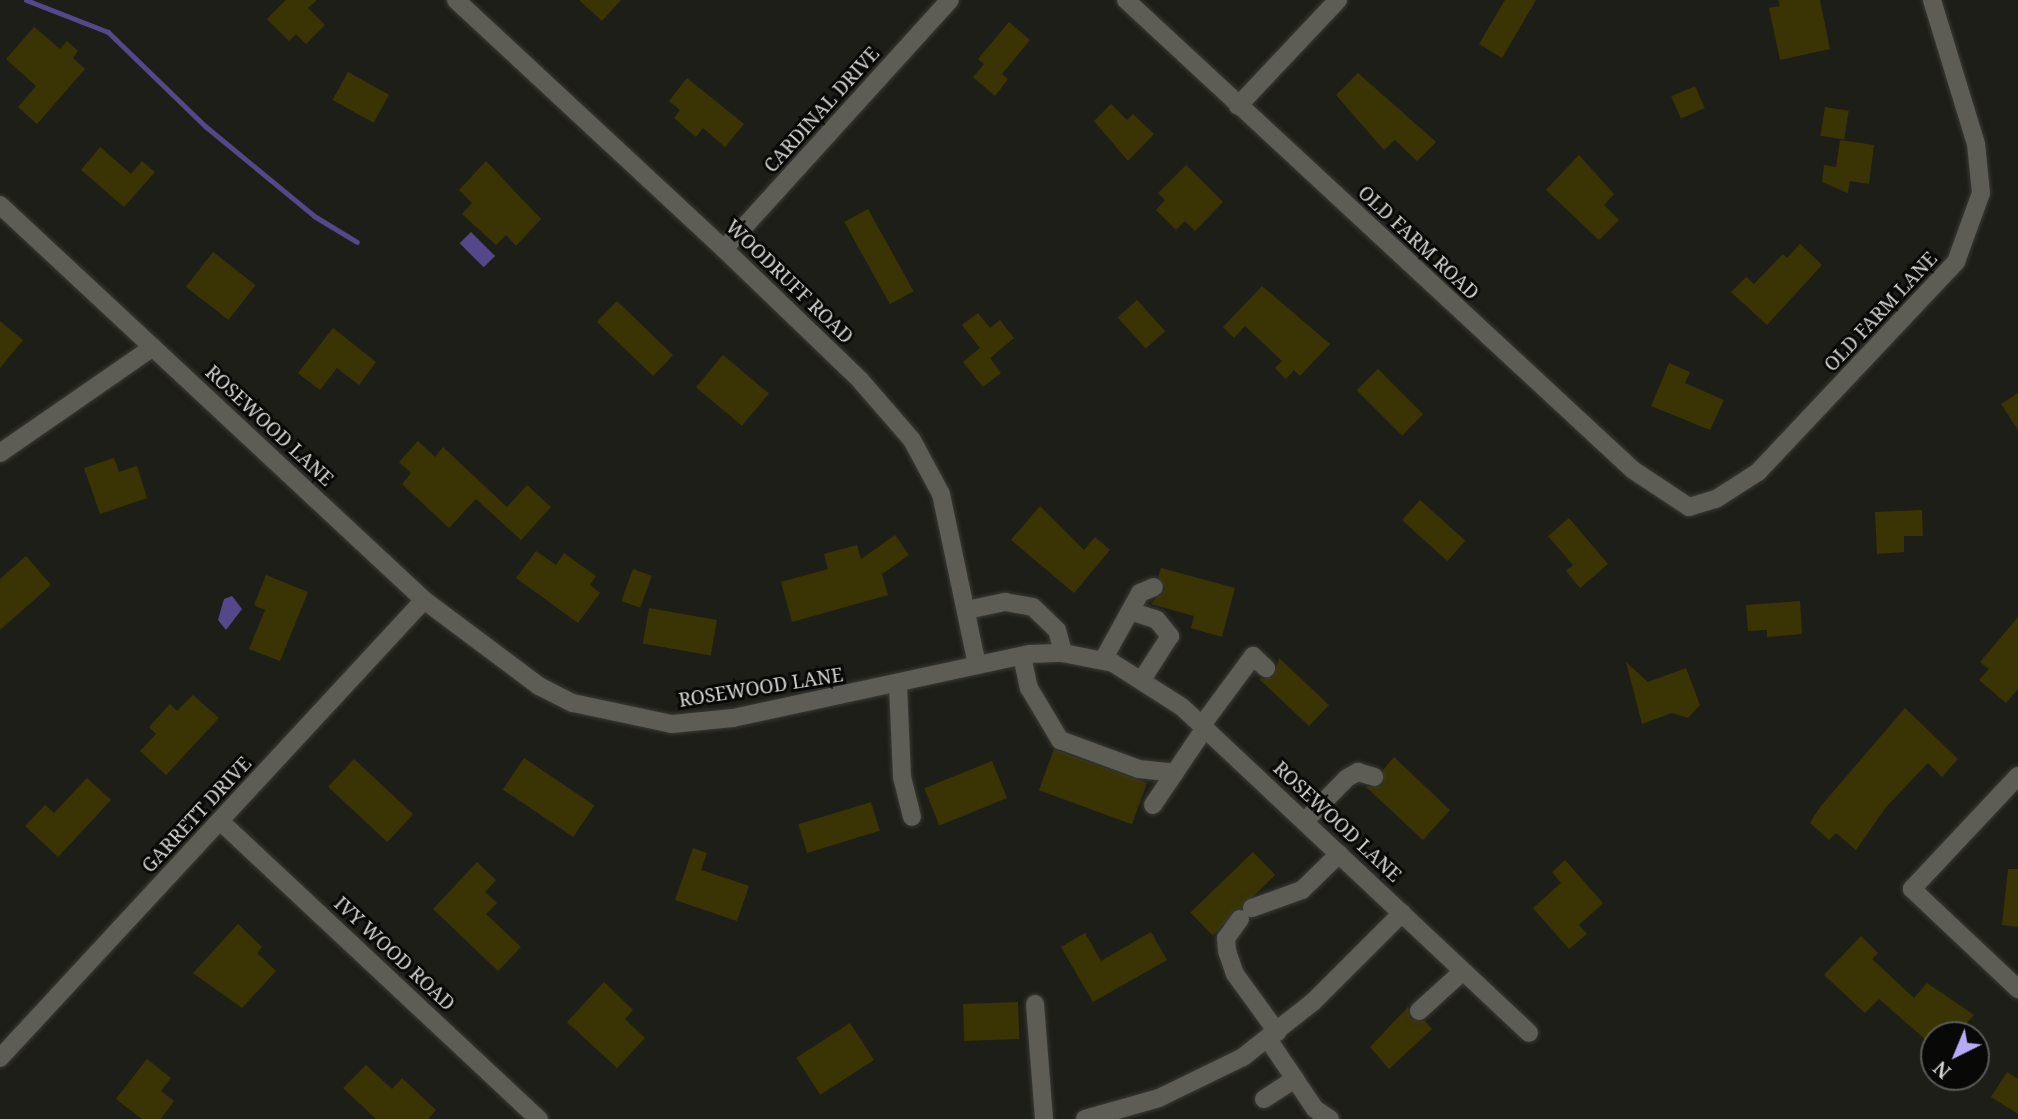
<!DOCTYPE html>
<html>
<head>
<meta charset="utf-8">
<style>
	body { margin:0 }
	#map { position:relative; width:2018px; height:1119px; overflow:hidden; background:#1e1e18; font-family:"Noto Serif",serif }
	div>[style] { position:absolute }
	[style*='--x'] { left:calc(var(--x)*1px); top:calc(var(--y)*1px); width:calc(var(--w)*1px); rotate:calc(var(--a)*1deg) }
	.water>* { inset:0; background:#55488a; transform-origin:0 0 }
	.stream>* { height:5px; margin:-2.5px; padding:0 2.5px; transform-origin:2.5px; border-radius:2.5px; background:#55488a }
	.building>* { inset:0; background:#3a3404; transform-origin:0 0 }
	.roads { filter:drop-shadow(0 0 2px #393935) drop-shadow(0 0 2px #393935) }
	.minor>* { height:18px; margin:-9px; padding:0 9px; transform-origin:9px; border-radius:9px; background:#5d5c55 }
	span { translate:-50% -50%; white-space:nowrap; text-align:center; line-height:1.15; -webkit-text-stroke:6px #080806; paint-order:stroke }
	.street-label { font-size:19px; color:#d5d4d0 }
	.north { position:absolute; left:1920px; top:1021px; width:70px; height:70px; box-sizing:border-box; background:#080806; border:2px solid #5a5a57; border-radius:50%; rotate:223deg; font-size:19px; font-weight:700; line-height:28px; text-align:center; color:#d5d4d0 }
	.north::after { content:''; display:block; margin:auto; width:24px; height:32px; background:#b7abf8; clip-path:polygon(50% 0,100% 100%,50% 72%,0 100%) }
</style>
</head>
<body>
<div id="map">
	<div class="water">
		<i style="left:471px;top:232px;width:34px;height:16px;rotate:45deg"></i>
		<i style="clip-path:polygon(232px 596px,242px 609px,226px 630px,218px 620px,224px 599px)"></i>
	</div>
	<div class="stream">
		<i style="--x:26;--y:0;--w:88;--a:21.3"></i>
		<i style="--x:108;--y:32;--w:135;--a:44.1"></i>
		<i style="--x:205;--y:126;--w:141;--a:39.5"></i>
		<i style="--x:314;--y:216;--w:50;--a:31.2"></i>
	</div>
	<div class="building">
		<i style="clip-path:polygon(286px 0,317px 0,308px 8px,325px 25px,306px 44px,296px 34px,289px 41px,267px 19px)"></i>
		<i style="clip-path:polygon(579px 0,621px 0,602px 21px)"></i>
		<i style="clip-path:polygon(1505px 0,1536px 0,1502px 58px,1479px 44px)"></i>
		<i style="clip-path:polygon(1778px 0,1820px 0,1830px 49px,1780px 60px,1769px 8px,1780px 6px)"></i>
		<i style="clip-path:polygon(1009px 22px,1030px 40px,1002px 74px,1008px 79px,995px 96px,973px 77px,984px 64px,978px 59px)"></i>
		<i style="clip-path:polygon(34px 27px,60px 49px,67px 41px,78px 51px,73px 58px,85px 69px,37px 124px,18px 107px,36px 86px,6px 59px)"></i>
		<i style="left:348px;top:72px;width:47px;height:32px;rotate:29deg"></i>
		<i style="clip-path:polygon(1358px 73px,1436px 142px,1417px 161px,1395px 140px,1384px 150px,1336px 95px)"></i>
		<i style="clip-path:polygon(687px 78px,744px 124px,725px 147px,703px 128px,696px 137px,674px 118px,680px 110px,669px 101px)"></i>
		<i style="left:1695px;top:86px;width:24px;height:26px;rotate:66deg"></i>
		<i style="clip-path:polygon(1111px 104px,1127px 120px,1133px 114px,1154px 134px,1128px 161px,1094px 121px)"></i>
		<i style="left:1825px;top:107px;width:24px;height:29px;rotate:9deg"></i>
		<i style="clip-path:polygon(1840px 140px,1874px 145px,1869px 184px,1850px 181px,1848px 193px,1822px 182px,1824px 165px,1836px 167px)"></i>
		<i style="clip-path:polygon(100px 147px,131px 174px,142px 161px,155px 172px,124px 207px,81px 170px)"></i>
		<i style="clip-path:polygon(1579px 155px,1614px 194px,1604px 205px,1619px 220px,1599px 240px,1546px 190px)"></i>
		<i style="clip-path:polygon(486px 161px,541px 219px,516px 246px,506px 235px,496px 245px,462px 214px,472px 203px,459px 190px)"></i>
		<i style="clip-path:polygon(1186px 165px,1223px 202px,1195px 231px,1185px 221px,1176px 230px,1156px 210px,1165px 200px,1158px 193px)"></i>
		<i style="left:868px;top:209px;width:94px;height:27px;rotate:61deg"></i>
		<i style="clip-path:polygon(1800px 244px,1822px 265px,1767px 325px,1731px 292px,1746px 277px,1754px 284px,1783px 254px,1787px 258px)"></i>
		<i style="left:213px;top:252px;width:54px;height:44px;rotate:38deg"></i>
		<i style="clip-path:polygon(1262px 286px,1330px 344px,1300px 376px,1294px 370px,1286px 379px,1275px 368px,1282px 361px,1245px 326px,1234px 338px,1223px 327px)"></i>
		<i style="left:1137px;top:300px;width:42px;height:26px;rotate:48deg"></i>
		<i style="left:617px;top:301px;width:78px;height:29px;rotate:44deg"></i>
		<i style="clip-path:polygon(978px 313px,990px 328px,1000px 320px,1014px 338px,990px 358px,1001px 373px,983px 387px,963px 362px,980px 348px,962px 325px)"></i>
		<i style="clip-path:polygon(0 321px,23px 340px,0 368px)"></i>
		<i style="clip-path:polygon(333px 328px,376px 362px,359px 385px,337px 368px,320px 390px,298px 373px)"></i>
		<i style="left:723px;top:355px;width:60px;height:42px;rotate:40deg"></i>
		<i style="clip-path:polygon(1669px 363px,1690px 372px,1685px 383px,1724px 400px,1710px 430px,1651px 406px)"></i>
		<i style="left:1378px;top:369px;width:64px;height:30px;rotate:45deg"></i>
		<i style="clip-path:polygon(2018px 393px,2018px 430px,2001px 404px)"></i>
		<i style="clip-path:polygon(418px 441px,435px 457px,443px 447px,507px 507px,527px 485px,551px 507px,521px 540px,476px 499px,449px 528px,402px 484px,411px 473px,399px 462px)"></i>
		<i style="clip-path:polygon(114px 458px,119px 472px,137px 466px,147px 498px,100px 514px,84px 468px)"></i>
		<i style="left:1420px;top:500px;width:61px;height:27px;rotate:42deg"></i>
		<i style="clip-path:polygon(1040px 506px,1084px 550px,1095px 537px,1110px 550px,1074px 593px,1011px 540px)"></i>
		<i style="clip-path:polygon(1922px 510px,1923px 536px,1904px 536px,1904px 552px,1877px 554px,1875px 512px)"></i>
		<i style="clip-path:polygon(1569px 518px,1608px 564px,1580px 588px,1566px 571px,1573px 565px,1548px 536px)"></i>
		<i style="clip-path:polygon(895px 535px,909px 555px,882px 574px,888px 595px,792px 622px,781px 582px,828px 569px,824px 554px,857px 545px,861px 559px)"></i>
		<i style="clip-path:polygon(536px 551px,556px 565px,564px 553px,596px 576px,590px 585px,600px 593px,578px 623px,516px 578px)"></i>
		<i style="clip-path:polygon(26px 556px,51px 585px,0 630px,0 579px)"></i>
		<i style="clip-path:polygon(1161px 568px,1235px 588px,1222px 637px,1191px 628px,1194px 616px,1151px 604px,1165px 589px,1158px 577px)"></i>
		<i style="left:633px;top:569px;width:20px;height:34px;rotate:20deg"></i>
		<i style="clip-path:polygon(266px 575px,308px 592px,280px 661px,249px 649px,265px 610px,254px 605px)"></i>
		<i style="clip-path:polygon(1800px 601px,1802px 634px,1767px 637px,1767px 630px,1748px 631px,1746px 605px)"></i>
		<i style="left:649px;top:608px;width:69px;height:36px;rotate:10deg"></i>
		<i style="clip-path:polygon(2018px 617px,2018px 689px,2006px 703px,1979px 680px,1989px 669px,1980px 662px)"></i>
		<i style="clip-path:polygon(1279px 658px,1329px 705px,1309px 726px,1259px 679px,1274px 676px)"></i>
		<i style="clip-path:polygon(1626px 662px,1648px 682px,1686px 668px,1700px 705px,1688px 718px,1672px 713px,1642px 724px)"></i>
		<i style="clip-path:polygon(193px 695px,219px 718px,166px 775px,140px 751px,156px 734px,149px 727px,170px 704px,177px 711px)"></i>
		<i style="clip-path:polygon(1905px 708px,1958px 759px,1942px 777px,1928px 763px,1886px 807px,1856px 850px,1836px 833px,1829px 840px,1810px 823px,1820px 807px)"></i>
		<i style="left:1054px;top:749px;width:99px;height:44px;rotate:20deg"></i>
		<i style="clip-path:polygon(1394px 757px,1450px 810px,1423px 840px,1366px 787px,1382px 785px,1383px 770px)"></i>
		<i style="left:524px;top:758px;width:85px;height:38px;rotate:34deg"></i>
		<i style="left:354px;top:759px;width:81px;height:38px;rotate:43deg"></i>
		<i style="left:992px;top:761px;width:40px;height:73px;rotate:68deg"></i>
		<i style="clip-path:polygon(87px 778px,111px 800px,58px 857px,25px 826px,45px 805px,54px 813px)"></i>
		<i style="left:871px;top:802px;width:30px;height:76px;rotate:73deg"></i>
		<i style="clip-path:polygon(693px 848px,707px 853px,701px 870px,749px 886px,737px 921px,675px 900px)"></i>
		<i style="left:1253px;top:852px;width:32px;height:87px;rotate:46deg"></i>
		<i style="clip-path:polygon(1565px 860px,1603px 903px,1579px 925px,1587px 934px,1569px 949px,1533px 908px,1561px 883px,1552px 872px)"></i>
		<i style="clip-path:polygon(477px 862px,496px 880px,485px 892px,497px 903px,486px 914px,521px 947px,498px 971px,433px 909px)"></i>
		<i style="clip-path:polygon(2008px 869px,2018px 869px,2018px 927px,2002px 925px)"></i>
		<i style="clip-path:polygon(238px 924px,262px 947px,257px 953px,276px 971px,242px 1008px,193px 973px)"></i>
		<i style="clip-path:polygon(1151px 932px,1167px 960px,1093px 1002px,1061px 947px,1085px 933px,1101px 961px)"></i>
		<i style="clip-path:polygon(1861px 936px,1878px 953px,1872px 959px,1914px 998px,1927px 983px,1974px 1015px,1956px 1035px,1934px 1035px,1934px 1047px,1879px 999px,1865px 1013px,1824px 975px)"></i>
		<i style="clip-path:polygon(604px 982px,633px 1010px,625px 1019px,645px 1038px,617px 1068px,567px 1022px)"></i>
		<i style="left:1018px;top:1002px;width:37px;height:55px;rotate:88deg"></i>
		<i style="clip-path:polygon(1408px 1007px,1411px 1019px,1425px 1021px,1432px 1029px,1389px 1069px,1370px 1047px)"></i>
		<i style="left:850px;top:1023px;width:44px;height:64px;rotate:57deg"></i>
		<i style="clip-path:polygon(147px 1059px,171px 1078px,161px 1091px,174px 1101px,161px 1119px,142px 1119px,116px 1099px)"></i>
		<i style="clip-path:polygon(366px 1065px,392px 1089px,402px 1078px,436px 1110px,428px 1119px,376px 1119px,343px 1088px)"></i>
		<i style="clip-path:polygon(2007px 1072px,2018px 1079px,2018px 1114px,1991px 1097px)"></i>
	</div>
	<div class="roads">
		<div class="minor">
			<i style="--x:456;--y:0;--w:366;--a:42.9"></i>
			<i style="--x:724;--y:249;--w:189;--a:43.9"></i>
			<i style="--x:860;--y:380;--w:79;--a:49.1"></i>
			<i style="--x:912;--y:440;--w:61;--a:61.8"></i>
			<i style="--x:941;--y:494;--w:175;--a:78.1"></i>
			<i style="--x:1126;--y:0;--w:691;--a:42.83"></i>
			<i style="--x:1633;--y:470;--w:67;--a:33.5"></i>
			<i style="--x:1689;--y:507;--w:28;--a:-17"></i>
			<i style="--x:1716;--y:499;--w:50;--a:-32.7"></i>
			<i style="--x:1758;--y:472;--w:289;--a:-46.7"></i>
			<i style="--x:1956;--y:262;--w:73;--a:-70.1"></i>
			<i style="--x:1981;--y:193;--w:49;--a:-95.8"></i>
			<i style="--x:1976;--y:144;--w:151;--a:-107"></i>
			<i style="--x:1238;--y:106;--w:146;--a:-46.7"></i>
			<i style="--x:0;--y:205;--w:579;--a:42.97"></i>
			<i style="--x:424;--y:600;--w:144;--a:36.8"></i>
			<i style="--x:539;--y:686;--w:38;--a:27"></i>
			<i style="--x:573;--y:703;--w:101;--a:12"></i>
			<i style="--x:672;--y:724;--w:61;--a:-5.6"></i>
			<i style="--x:733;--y:718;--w:304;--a:-12.2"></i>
			<i style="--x:1030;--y:654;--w:33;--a:-2"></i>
			<i style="--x:1063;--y:653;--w:51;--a:11.3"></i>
			<i style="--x:1113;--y:663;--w:82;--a:32.5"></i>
			<i style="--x:1182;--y:707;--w:476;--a:43.2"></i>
			<i style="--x:724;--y:249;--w:336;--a:-47.8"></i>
			<i style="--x:0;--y:453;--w:186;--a:-34.7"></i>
			<i style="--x:967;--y:610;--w:39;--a:-12"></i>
			<i style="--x:1005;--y:602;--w:28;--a:10"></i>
			<i style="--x:1033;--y:607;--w:33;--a:44"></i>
			<i style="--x:1057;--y:630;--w:24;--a:75"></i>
			<i style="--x:1130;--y:611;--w:28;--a:18"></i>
			<i style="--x:1157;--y:620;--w:21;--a:51"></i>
			<i style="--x:1170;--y:636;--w:50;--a:122.7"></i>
			<i style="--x:1022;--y:656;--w:33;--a:78"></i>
			<i style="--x:1029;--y:688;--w:61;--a:59.2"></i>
			<i style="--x:1060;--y:740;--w:84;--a:20.2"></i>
			<i style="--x:1139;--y:769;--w:36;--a:6"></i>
			<i style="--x:1103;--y:660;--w:77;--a:-61.1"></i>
			<i style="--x:1140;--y:593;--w:15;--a:-23"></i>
			<i style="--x:898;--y:685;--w:92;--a:87.5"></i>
			<i style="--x:902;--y:777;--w:41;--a:76"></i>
			<i style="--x:1202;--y:725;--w:86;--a:-53.5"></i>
			<i style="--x:1253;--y:656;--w:18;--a:43"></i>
			<i style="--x:2018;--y:776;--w:155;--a:133.2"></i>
			<i style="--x:1912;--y:889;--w:146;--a:43.3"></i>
			<i style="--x:1153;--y:805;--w:93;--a:-56"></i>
			<i style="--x:220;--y:821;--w:437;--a:43.1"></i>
			<i style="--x:1305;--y:821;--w:60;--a:-45.7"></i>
			<i style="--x:1347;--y:778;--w:13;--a:-29"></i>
			<i style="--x:1358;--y:772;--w:17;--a:17"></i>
			<i style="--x:1252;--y:908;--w:53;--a:-19.8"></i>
			<i style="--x:1302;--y:890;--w:52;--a:-44.2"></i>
			<i style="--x:1240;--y:919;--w:24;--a:126"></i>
			<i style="--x:1226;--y:938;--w:13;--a:86"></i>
			<i style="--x:1227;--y:951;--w:24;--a:71"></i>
			<i style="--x:1235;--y:974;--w:72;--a:54.1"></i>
			<i style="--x:1035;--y:1004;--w:115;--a:85.5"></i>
			<i style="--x:1419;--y:1011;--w:59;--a:-42.3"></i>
			<i style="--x:1268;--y:1039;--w:84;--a:56.1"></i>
			<i style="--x:1315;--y:1109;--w:18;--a:34"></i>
			<i style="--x:0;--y:1058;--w:624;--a:-47.21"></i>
			<i style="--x:1264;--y:1099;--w:37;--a:-33"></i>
			<i style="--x:1085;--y:1119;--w:77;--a:-15.8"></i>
			<i style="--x:1159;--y:1098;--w:93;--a:-26"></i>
			<i style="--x:1243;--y:1057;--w:89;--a:-38.2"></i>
			<i style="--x:1313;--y:1002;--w:126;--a:-45"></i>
		</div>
	</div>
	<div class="street-label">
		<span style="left:822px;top:110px;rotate:-48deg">CARDINAL DRIVE</span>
		<span style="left:1418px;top:243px;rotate:43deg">OLD FARM ROAD</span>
		<span style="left:789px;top:282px;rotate:44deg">WOODRUFF ROAD</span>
		<span style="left:1881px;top:312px;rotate:-47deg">OLD FARM LANE</span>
		<span style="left:269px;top:426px;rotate:43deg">ROSEWOOD LANE</span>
		<span style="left:761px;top:688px;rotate:-9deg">ROSEWOOD LANE</span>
		<span style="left:197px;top:815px;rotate:-47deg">GARRETT DRIVE</span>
		<span style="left:1337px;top:822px;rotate:43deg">ROSEWOOD LANE</span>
		<span style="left:394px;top:954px;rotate:43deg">IVY WOOD ROAD</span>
	</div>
	<div class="north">N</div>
</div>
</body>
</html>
